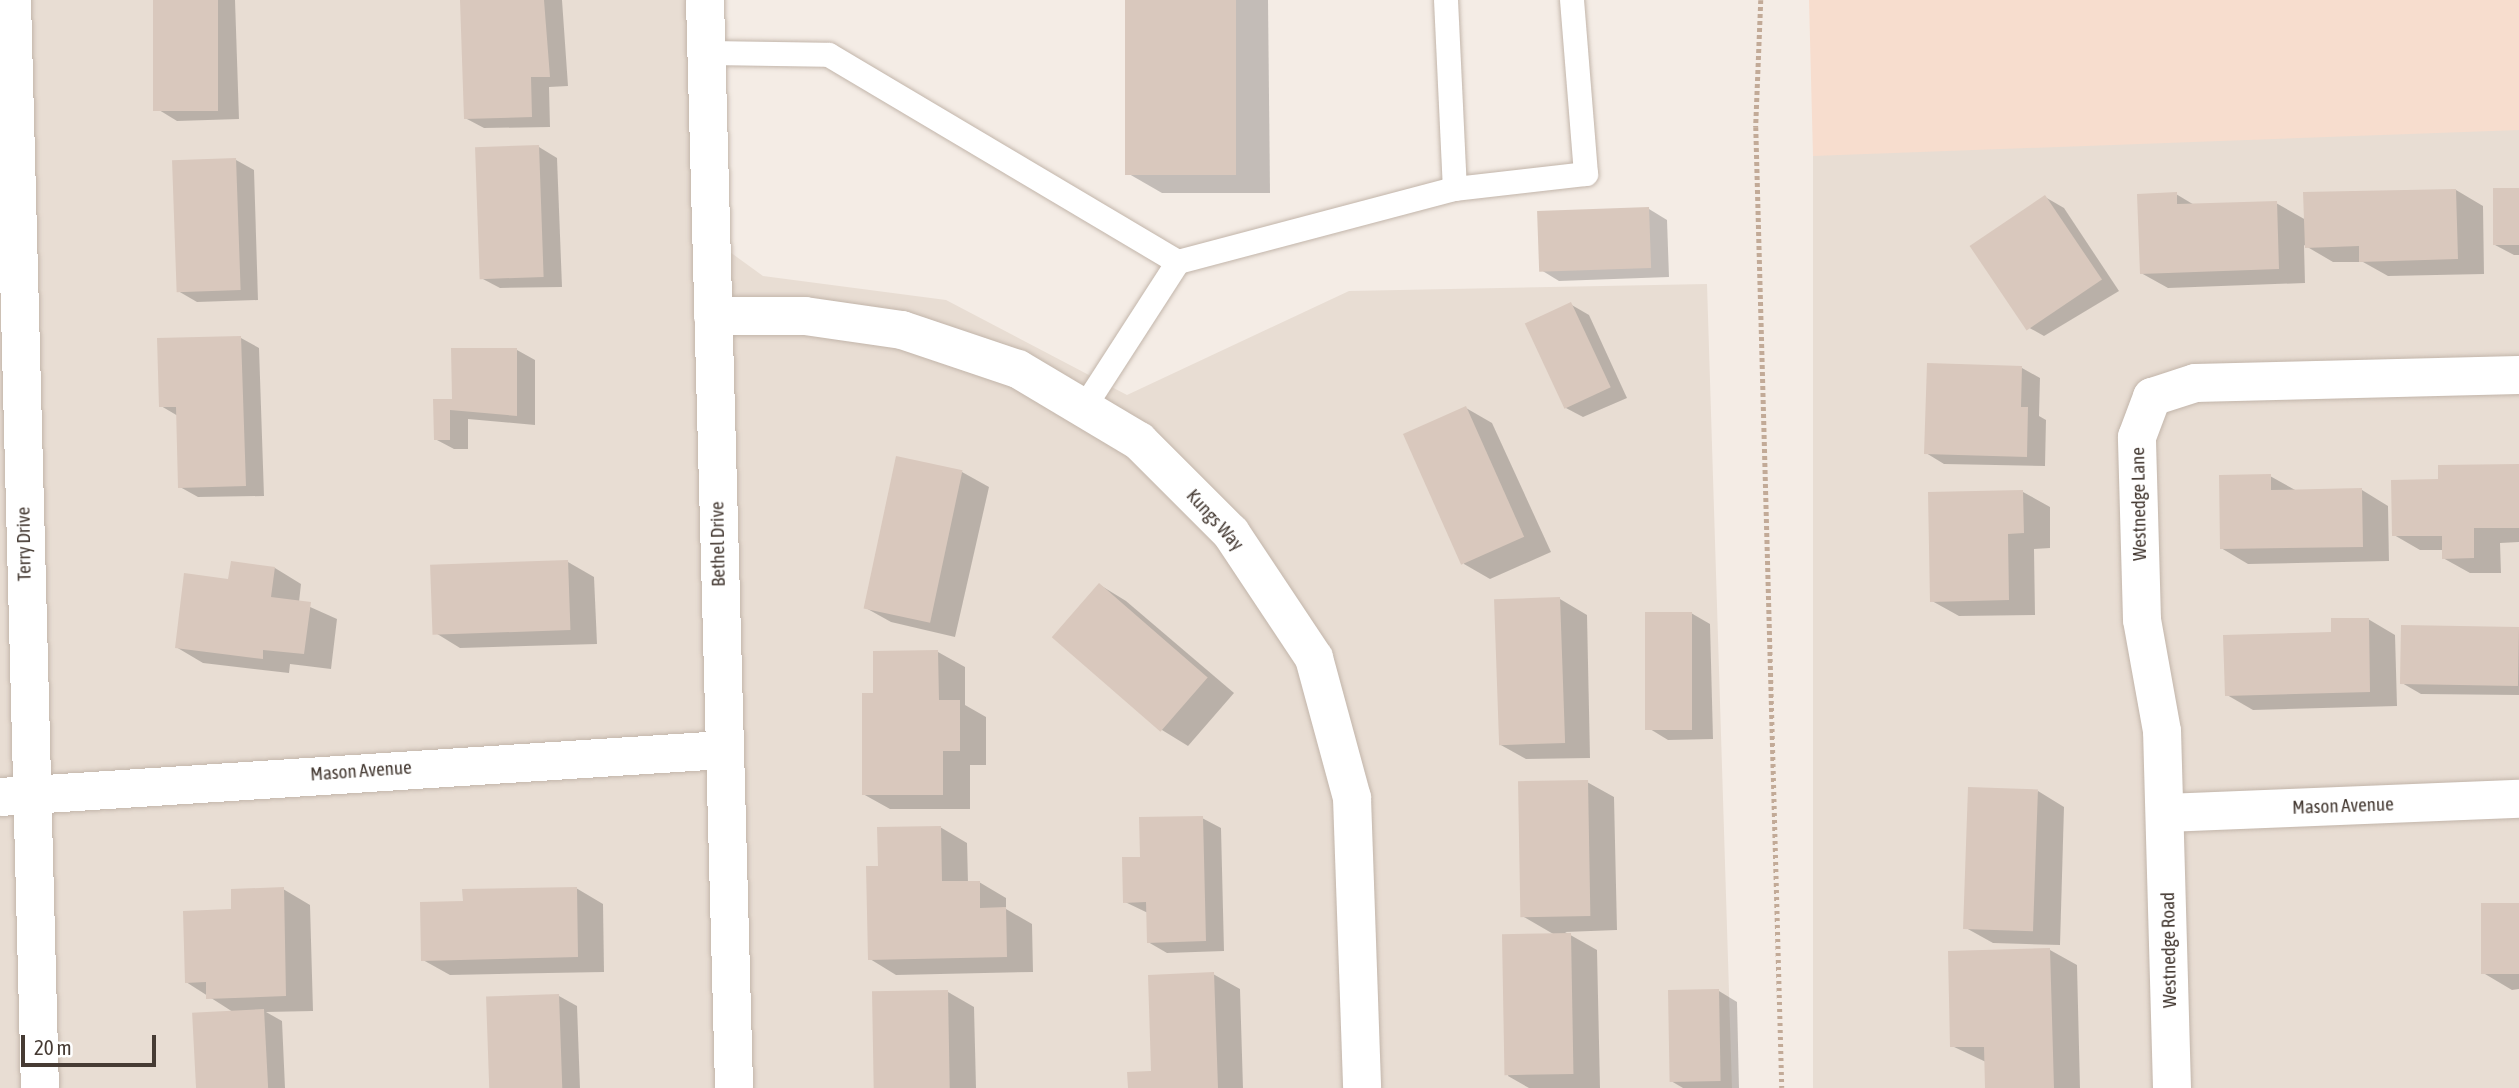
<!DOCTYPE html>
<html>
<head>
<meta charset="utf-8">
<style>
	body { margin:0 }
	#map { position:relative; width:2519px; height:1088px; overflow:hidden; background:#f4ece5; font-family:"Asap Condensed",sans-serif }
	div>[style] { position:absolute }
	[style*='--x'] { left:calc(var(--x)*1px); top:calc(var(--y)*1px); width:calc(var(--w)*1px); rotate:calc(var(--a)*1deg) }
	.residential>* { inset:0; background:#e8ddd3; transform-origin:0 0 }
	.commercial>* { inset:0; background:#f7ddce }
	.shadow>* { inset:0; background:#0003 }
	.building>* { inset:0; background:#d9c8bd; transform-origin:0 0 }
	.path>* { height:4.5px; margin-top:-2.25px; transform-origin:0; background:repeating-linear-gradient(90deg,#c2aa97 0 3.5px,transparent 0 7px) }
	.roads { filter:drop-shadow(0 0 2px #c2b5aa) drop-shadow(0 0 2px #c2b5aa) }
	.service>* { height:24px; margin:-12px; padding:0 12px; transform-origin:12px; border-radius:12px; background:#fff }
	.minor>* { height:38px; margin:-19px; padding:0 19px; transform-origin:19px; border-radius:19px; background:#fff }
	span { translate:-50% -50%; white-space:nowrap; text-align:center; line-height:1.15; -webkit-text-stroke:5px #fff; paint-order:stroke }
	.street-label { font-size:19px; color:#463b34 }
	.scale { position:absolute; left:21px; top:1035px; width:135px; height:32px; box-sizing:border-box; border:4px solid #463b34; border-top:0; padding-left:9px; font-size:21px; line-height:24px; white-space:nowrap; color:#463b34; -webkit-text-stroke:5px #fff; paint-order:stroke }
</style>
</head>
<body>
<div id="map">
	<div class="residential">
		<i style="clip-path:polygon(0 0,716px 0,723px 247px,763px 276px,946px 300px,1127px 395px,1349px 291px,1707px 284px,1732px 1088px,0 1088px)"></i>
		<i style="left:2519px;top:130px;width:958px;height:706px;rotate:90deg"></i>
	</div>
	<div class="commercial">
		<i style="clip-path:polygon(1809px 0,2519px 0,2519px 130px,1813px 156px)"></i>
	</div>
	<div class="shadow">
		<i style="clip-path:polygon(155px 0,235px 0,239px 119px,177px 121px,159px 110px)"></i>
		<i style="clip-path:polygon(462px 0,562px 0,568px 86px,549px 87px,550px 127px,484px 128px,465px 118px)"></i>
		<i style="clip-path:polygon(1127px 0,1268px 0,1270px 193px,1162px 193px,1129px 174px)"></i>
		<i style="clip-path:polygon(539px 147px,557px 158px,562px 287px,500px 288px,481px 278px)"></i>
		<i style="clip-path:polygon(236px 160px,254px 170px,258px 300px,197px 302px,178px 291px)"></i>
		<i style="clip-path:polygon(2456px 190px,2483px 206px,2484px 274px,2388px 276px,2363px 262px,2333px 262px,2304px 245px,2305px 283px,2168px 288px,2141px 273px,2176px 194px,2196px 206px,2276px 203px,2306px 220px)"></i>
		<i style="clip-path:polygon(2519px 190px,2519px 255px,2514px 255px,2495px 245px)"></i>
		<i style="clip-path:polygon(2045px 197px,2064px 208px,2119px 291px,2044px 336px,2026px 326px)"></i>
		<i style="clip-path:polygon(1649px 209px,1667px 220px,1669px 277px,1559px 281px,1541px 270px)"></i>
		<i style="clip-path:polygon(1570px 304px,1589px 315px,1627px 398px,1583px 417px,1564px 407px)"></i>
		<i style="clip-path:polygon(241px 338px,259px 348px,264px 496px,198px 497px,180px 487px,178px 416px,161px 406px)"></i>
		<i style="clip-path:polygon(517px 350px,535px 360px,535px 425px,468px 419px,468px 449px,454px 449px,435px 439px,454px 401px)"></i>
		<i style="clip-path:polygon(2022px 368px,2040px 378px,2039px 416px,2046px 420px,2045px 466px,1944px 464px,1926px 453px)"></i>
		<i style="clip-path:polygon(1466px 408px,1492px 423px,1551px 552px,1490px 579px,1464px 564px)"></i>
		<i style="clip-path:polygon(2519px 466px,2519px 542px,2500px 543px,2501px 573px,2470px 573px,2443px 558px,2443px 550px,2420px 550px,2394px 535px,2440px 481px)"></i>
		<i style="clip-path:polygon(962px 472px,989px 487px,955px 637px,891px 622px,864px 607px)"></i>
		<i style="clip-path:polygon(2270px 476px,2297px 491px,2362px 490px,2388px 506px,2389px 561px,2248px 564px,2221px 548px)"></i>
		<i style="clip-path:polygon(2023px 492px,2050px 507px,2050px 548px,2034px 549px,2035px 615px,1959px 616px,1932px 601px)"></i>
		<i style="clip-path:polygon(568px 562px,594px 577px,597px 644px,460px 648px,434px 632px)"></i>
		<i style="clip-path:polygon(275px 568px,301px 584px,299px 602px,337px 619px,331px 669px,290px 664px,289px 673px,203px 663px,176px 647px,230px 580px)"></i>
		<i style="clip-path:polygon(1100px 585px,1126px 601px,1234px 693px,1188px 746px,1162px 730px)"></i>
		<i style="clip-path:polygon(1560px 599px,1587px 615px,1590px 758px,1526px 759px,1499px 744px)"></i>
		<i style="clip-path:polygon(1691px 613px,1710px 624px,1713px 739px,1668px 740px,1650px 729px)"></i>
		<i style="clip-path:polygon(2368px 619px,2395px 635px,2397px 706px,2253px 710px,2227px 695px,2333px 634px)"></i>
		<i style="clip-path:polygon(2519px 629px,2519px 695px,2421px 694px,2402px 683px)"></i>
		<i style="clip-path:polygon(938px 652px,965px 667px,965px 705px,986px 717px,986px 765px,970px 765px,970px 809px,890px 809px,863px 794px,875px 694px)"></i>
		<i style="clip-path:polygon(1587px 782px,1614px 797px,1617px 930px,1565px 932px,1597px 950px,1600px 1088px,1529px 1088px,1508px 1076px,1555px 935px,1524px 917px)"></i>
		<i style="clip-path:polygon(2038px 791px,2064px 807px,2060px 945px,1993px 943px,1966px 928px)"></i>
		<i style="clip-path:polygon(1202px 818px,1221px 828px,1224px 951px,1167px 953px,1148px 942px,1148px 913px,1125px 902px,1142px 859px)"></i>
		<i style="clip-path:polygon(940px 827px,967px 843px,968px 883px,979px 882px,1006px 898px,1006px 909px,1032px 924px,1033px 972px,896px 975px,870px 959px,880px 868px)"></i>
		<i style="clip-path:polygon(576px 888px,603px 904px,604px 972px,450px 975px,423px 960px,464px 903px)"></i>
		<i style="clip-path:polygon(283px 889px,310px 905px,313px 1011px,266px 1012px,282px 1021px,285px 1088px,196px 1088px,233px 1012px,186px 982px,233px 911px)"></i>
		<i style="clip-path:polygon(2519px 905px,2519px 989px,2512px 990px,2485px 974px)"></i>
		<i style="clip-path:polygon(2050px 950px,2077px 965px,2080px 1088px,1987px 1088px,1986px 1062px,1952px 1046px)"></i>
		<i style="clip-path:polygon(1213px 974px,1240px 989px,1243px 1088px,1129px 1088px,1153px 1073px)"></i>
		<i style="clip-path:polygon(1719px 991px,1737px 1002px,1739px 1088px,1683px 1088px,1671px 1081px)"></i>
		<i style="clip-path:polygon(948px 992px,974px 1007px,976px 1088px,877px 1088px)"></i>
		<i style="clip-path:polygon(559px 996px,577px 1006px,580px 1088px,491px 1088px)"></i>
	</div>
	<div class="building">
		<i style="left:153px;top:0;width:65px;height:111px"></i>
		<i style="clip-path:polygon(460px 0,544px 0,550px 77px,531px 77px,532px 117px,464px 119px)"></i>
		<i style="left:1125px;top:0;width:111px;height:175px"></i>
		<i style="left:539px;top:145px;width:132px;height:64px;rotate:88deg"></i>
		<i style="left:236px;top:158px;width:132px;height:64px;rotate:88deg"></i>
		<i style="left:2519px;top:188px;width:57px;height:26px;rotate:90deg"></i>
		<i style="clip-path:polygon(2456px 189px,2458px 259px,2359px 262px,2359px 246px,2305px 248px,2303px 192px)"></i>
		<i style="clip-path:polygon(2177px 192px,2177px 204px,2277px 201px,2279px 269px,2140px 274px,2137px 194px)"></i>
		<i style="left:2045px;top:195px;width:102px;height:91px;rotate:56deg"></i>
		<i style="left:1649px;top:207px;width:61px;height:112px;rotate:88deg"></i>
		<i style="left:1571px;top:302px;width:94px;height:51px;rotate:65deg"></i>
		<i style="clip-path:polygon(241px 336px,246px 486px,178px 488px,176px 407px,159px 407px,157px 338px)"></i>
		<i style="clip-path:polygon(451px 348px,517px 348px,517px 416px,450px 410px,450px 440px,434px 440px,433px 399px,452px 399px)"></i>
		<i style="clip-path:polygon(1927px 363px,2022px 366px,2021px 407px,2028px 407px,2027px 457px,1924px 454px)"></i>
		<i style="left:1466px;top:406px;width:143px;height:69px;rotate:66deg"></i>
		<i style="left:896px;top:456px;width:68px;height:156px;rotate:12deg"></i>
		<i style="clip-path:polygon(2519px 464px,2519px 528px,2474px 528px,2474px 558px,2442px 559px,2442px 536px,2392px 536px,2391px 480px,2438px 479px,2438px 465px)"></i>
		<i style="clip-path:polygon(2271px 474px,2271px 490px,2362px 488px,2363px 547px,2220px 549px,2219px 475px)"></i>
		<i style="clip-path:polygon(2023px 490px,2024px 533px,2008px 534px,2009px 600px,1930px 602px,1928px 492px)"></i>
		<i style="left:568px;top:560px;width:70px;height:138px;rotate:88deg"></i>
		<i style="clip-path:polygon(231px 561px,275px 567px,271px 597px,311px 602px,304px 654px,263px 650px,263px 659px,175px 648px,184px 573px,228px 579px)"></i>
		<i style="left:1099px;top:583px;width:144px;height:72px;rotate:41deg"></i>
		<i style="left:1560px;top:597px;width:146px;height:66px;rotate:88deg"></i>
		<i style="left:1645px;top:612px;width:47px;height:118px"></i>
		<i style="clip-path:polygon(2331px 618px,2369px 618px,2370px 692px,2225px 696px,2223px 635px,2331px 632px)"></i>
		<i style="left:2401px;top:625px;width:118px;height:59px;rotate:1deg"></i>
		<i style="clip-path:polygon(938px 650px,939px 700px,960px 700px,960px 751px,943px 751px,943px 795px,862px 795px,862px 693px,873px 693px,873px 651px)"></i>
		<i style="left:1588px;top:780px;width:136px;height:70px;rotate:89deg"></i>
		<i style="left:1968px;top:787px;width:70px;height:142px;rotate:2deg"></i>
		<i style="clip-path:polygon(1203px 816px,1206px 941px,1147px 943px,1146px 902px,1123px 903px,1122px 857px,1140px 857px,1139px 817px)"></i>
		<i style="clip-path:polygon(941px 826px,942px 881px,980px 881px,980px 908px,1006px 907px,1007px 957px,868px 960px,866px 866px,878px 866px,877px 827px)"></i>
		<i style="clip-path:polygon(284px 887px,286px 996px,206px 999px,206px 982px,185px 983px,183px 911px,231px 909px,231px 889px)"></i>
		<i style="clip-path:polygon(577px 887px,578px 957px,421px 961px,420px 902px,463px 901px,462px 889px)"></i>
		<i style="left:2519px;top:903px;width:71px;height:38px;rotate:90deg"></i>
		<i style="left:1571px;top:933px;width:141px;height:69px;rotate:89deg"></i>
		<i style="clip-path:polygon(2050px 948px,2054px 1088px,1985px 1088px,1984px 1047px,1950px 1047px,1948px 951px)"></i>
		<i style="clip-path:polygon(1214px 972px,1218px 1088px,1128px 1088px,1127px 1072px,1151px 1071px,1148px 975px)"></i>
		<i style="left:1719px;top:989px;width:92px;height:51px;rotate:89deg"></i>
		<i style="left:948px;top:990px;width:98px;height:76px;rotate:89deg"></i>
		<i style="left:559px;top:994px;width:94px;height:73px;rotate:88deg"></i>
		<i style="left:264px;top:1009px;width:79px;height:72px;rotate:87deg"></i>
	</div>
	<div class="path">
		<i style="--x:1761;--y:0;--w:127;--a:92.3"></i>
		<i style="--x:1756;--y:127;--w:961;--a:88.45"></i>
	</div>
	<div class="roads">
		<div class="service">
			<i style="--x:1446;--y:0;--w:189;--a:87.3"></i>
			<i style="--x:706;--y:53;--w:123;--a:0.9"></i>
			<i style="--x:829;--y:55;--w:406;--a:30.7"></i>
			<i style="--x:1084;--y:408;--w:174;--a:-57.2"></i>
			<i style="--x:1178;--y:262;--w:286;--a:-14.8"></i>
			<i style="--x:1455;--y:189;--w:132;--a:-6.5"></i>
			<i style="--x:1586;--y:174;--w:175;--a:-94.6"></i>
		</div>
		<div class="minor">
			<i style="--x:12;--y:0;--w:1088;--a:88.53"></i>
			<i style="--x:705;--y:0;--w:1088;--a:88.47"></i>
			<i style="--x:713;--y:316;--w:92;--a:0"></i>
			<i style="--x:805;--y:316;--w:98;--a:8.2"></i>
			<i style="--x:902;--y:330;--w:122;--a:18.6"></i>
			<i style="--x:1018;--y:369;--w:141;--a:30.8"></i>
			<i style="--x:1139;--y:441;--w:130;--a:45"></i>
			<i style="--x:1231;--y:533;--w:150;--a:56.4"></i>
			<i style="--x:1314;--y:658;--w:145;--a:74.8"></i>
			<i style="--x:1352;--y:798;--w:290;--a:88"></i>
			<i style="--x:0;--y:797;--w:725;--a:-3.72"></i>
			<i style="--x:2166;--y:813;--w:353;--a:-2.3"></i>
			<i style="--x:2172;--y:1088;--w:357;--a:-91.6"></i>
			<i style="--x:2162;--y:731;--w:113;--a:-100.2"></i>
			<i style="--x:2142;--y:620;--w:183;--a:-91.6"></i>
			<i style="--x:2137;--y:437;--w:43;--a:-69.4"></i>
			<i style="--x:2152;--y:397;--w:45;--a:-18"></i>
			<i style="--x:2195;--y:383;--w:324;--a:-1.4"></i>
		</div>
	</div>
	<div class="street-label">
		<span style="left:2139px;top:504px;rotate:-91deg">Westnedge Lane</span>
		<span style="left:1215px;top:520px;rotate:48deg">Kungs Way</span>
		<span style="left:24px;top:544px;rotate:-91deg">Terry Drive</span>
		<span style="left:718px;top:544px;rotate:-91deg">Bethel Drive</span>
		<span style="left:361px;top:771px;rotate:-4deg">Mason Avenue</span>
		<span style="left:2343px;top:806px;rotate:-2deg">Mason Avenue</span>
		<span style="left:2169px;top:950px;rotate:-91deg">Westnedge Road</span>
	</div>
	<div class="scale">20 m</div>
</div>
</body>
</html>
